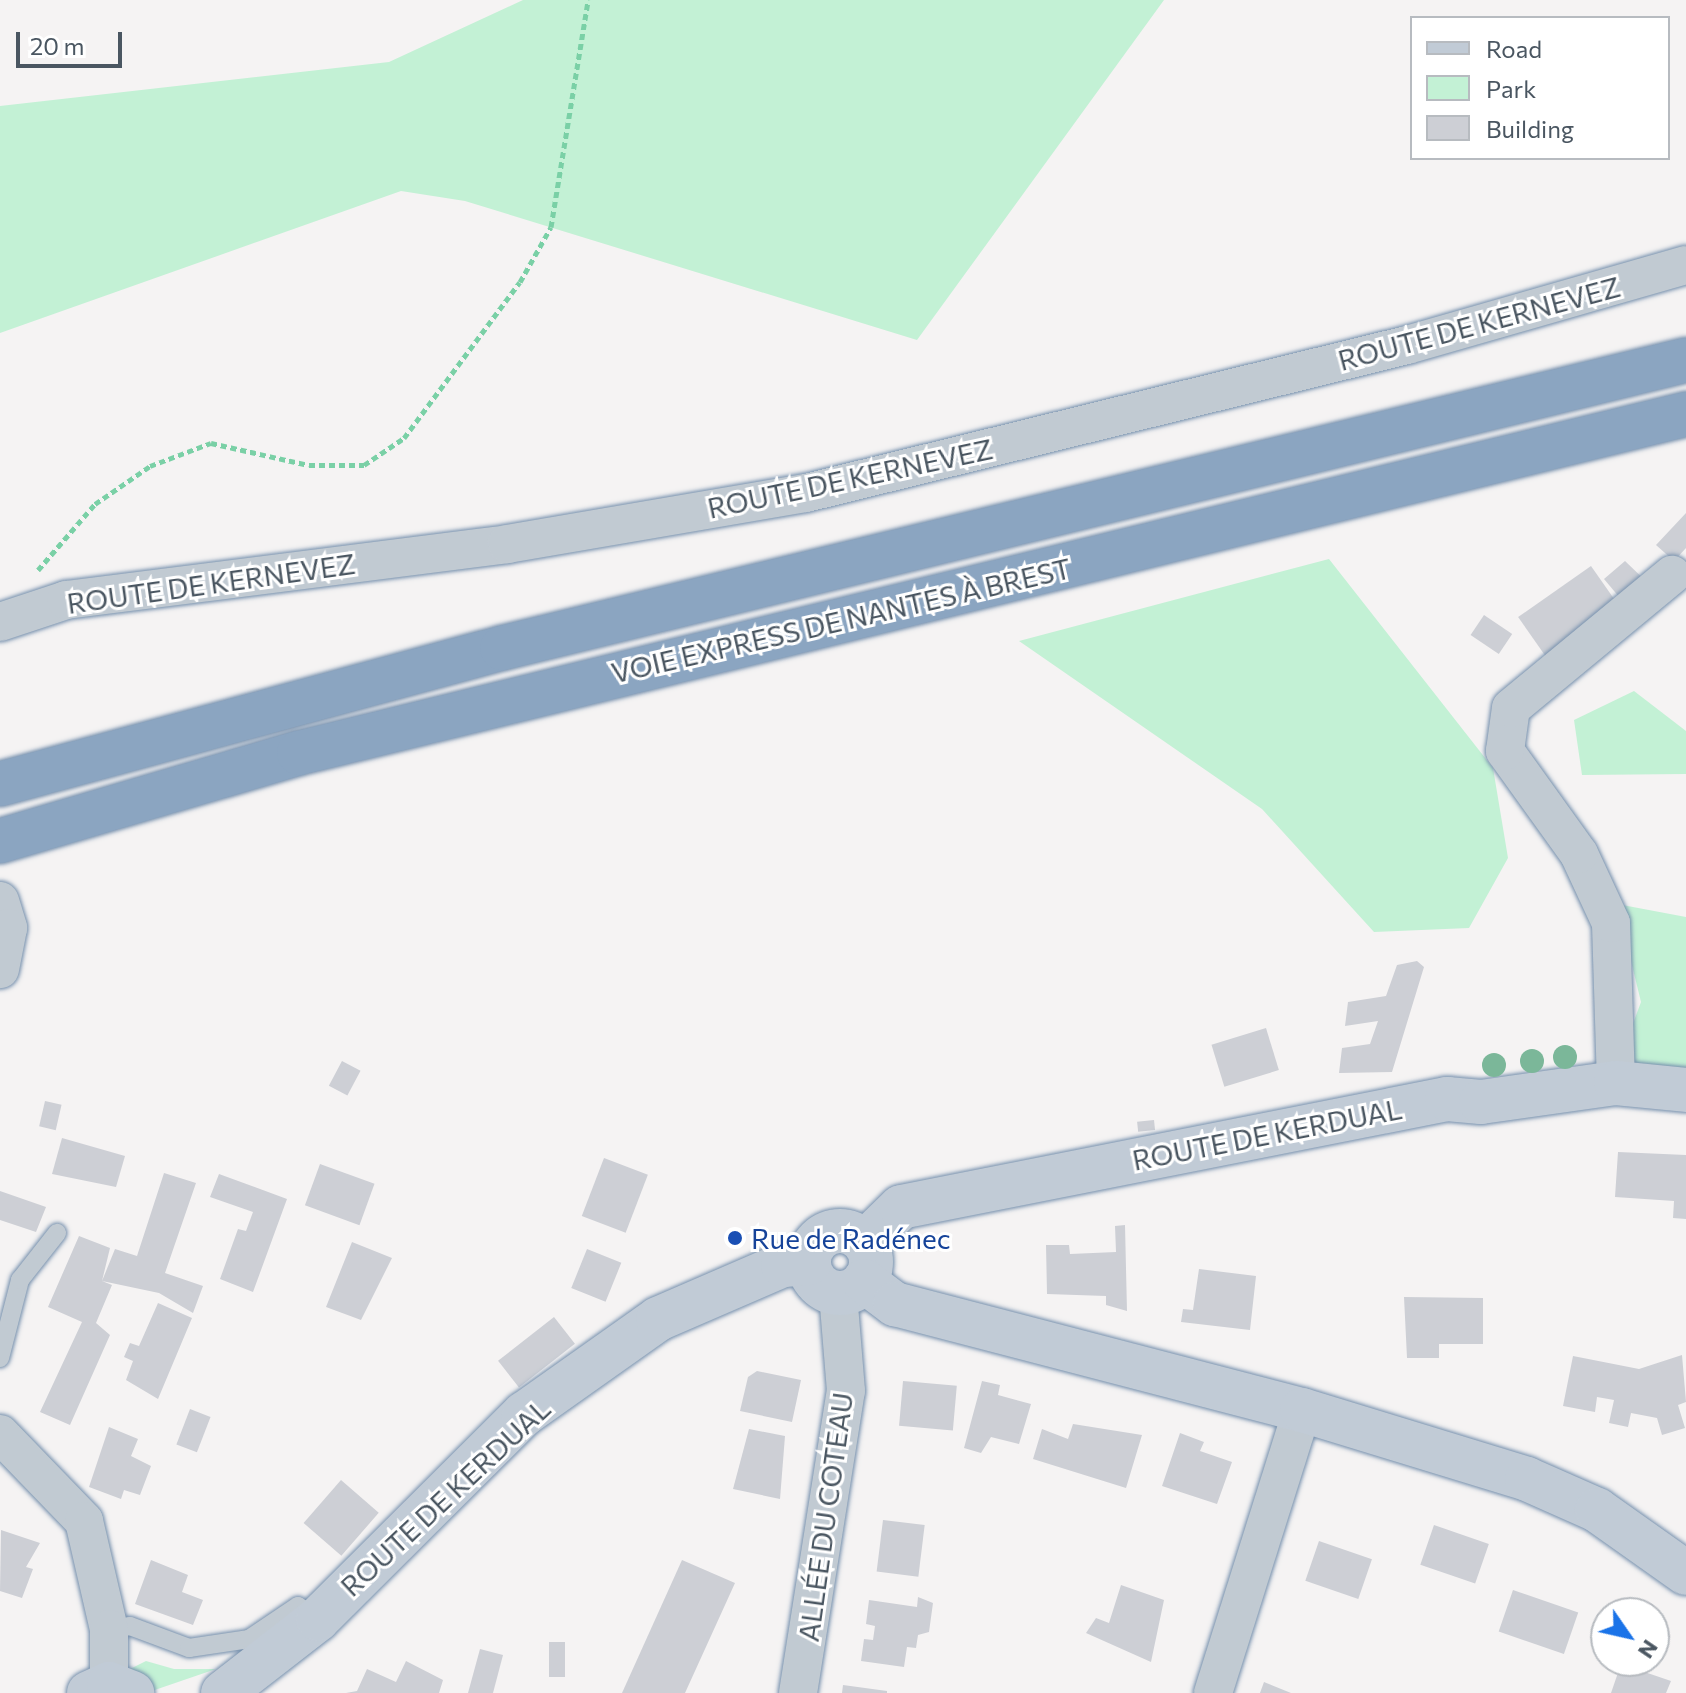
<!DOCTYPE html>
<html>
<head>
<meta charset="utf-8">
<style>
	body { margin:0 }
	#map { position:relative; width:1686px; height:1693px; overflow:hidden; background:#f5f3f3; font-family:Commissioner,sans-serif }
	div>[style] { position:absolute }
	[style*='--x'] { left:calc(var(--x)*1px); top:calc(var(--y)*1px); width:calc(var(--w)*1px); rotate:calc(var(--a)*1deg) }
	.green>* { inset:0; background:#c3f1d5 }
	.building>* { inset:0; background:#cdcfd5; transform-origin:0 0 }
	.path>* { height:5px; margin-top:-2.5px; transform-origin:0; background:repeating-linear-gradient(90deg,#7ad0a6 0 6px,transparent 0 10px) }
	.roads { filter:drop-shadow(0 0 2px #7690ad) drop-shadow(0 0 2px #7690ad) }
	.lane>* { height:18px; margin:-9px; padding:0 9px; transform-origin:9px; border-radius:9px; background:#c1cad2 }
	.street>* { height:38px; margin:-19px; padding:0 19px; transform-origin:19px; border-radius:19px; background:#c1cad2 }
	.secondary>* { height:44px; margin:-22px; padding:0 22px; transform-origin:22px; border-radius:22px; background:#c1cbd6 }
	.secondary>.ring { margin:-22px; padding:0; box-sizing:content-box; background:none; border:44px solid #c1cbd6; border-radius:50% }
	.highway>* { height:44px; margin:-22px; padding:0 22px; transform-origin:22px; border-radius:22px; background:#8ba5c1 }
	.trees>* { width:24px; height:24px; margin:-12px; border-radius:50%; background:#7bb799 }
	.dots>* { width:22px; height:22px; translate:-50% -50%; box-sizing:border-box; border:4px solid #fff; border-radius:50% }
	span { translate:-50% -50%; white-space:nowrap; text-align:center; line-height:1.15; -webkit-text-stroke:6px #fff; paint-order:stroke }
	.street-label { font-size:28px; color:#4a5661 }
	.transit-label { font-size:28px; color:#164399 }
	.left { translate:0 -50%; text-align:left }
	.legend { position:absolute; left:1410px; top:16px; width:260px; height:144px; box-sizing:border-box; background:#fff; border:2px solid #b7bbc0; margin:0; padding:10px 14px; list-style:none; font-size:24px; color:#4a5661 }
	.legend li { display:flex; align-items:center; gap:16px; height:40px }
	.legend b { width:40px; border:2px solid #b7bbc0 }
	.north { position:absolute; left:1590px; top:1597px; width:80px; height:80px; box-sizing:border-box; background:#fff; border:2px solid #b7bbc0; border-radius:50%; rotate:124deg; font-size:22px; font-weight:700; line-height:32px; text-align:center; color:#4a5661 }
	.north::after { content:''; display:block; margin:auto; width:28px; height:36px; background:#1a73e8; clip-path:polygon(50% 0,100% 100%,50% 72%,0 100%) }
	.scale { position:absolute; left:16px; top:32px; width:106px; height:36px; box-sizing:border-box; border:4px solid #4a5661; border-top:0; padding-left:10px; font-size:24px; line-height:28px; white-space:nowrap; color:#4a5661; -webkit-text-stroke:6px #fff; paint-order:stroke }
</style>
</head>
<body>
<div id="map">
	<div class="green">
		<i style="clip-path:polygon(523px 0,1164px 0,917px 340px,465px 201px,401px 191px,0 333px,0 106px,389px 62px)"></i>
		<i style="clip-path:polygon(1329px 559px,1493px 768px,1508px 858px,1469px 928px,1374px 932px,1262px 809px,1019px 641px)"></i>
		<i style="clip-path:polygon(1634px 691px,1686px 731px,1686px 774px,1582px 775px,1574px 720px)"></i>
		<i style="clip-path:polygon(1617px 904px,1686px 917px,1686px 1069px,1628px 1063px,1628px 1037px,1641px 1002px)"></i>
		<i style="clip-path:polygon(146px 1661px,174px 1669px,216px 1669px,146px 1693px,130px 1669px)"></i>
	</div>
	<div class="building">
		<i style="clip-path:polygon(1686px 513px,1686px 548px,1674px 561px,1656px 545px)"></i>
		<i style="clip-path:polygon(1625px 561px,1650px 585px,1625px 604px,1604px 579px)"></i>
		<i style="left:1591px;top:566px;width:51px;height:89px;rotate:55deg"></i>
		<i style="left:1484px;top:615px;width:34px;height:24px;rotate:34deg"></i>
		<i style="clip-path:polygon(1417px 961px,1424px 967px,1392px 1072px,1339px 1073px,1342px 1048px,1370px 1044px,1378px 1021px,1345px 1026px,1348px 1002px,1386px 996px,1397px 965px)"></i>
		<i style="left:1266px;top:1028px;width:44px;height:57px;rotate:73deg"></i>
		<i style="left:342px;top:1061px;width:21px;height:28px;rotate:28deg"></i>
		<i style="left:45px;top:1101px;width:17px;height:26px;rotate:13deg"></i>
		<i style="left:1154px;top:1120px;width:10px;height:17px;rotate:84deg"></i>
		<i style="clip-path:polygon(62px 1138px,125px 1156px,116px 1187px,52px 1174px)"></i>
		<i style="clip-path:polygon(1618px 1152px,1686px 1155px,1686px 1219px,1673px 1218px,1674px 1201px,1615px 1197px)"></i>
		<i style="left:604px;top:1158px;width:47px;height:62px;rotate:21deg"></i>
		<i style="left:320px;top:1164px;width:58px;height:44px;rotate:20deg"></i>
		<i style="clip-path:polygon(164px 1173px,196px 1183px,165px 1273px,203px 1286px,193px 1313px,159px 1293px,102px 1281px,112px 1285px,96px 1323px,110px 1335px,70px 1425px,40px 1412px,82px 1322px,48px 1307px,79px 1236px,110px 1248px,102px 1281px,115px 1249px,137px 1256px)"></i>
		<i style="clip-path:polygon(219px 1174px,287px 1199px,253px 1292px,220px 1279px,238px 1229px,246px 1231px,253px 1212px,210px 1197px)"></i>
		<i style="clip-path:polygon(0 1191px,46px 1207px,36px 1232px,0 1220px)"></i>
		<i style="clip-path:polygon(1125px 1225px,1127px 1311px,1106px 1305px,1106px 1296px,1047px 1294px,1046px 1245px,1069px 1245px,1070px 1254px,1116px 1252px,1115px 1226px)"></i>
		<i style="clip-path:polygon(352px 1242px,392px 1258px,361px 1320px,326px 1307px)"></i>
		<i style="left:587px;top:1249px;width:37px;height:42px;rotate:22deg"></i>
		<i style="clip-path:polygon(1199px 1269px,1256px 1276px,1250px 1330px,1181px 1322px,1183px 1309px,1193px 1310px)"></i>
		<i style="clip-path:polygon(1404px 1297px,1483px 1298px,1483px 1344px,1439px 1344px,1439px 1358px,1407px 1358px)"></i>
		<i style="clip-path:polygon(158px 1303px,192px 1318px,158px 1399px,126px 1380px,133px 1361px,124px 1357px,130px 1343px,139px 1346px)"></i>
		<i style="left:554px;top:1317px;width:34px;height:71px;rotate:52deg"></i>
		<i style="clip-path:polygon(1682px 1355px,1686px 1402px,1678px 1405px,1685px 1428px,1662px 1435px,1657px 1418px,1631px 1413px,1628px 1427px,1609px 1423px,1614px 1400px,1597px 1397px,1595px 1412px,1563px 1406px,1573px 1356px,1639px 1369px)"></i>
		<i style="clip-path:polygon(757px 1371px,801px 1380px,792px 1422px,740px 1411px,748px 1377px)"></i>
		<i style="left:903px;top:1381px;width:54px;height:45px;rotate:5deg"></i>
		<i style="clip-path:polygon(982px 1381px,1000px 1385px,998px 1395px,1031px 1404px,1019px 1444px,991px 1437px,981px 1453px,964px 1448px)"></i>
		<i style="left:190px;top:1409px;width:22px;height:38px;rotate:21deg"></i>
		<i style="clip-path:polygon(1073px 1424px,1142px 1435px,1126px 1488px,1033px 1459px,1042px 1429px,1068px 1439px)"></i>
		<i style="clip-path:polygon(109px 1427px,138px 1439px,131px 1456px,151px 1466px,140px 1495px,124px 1490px,121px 1499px,89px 1487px)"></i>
		<i style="clip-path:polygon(749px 1429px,785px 1436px,780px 1499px,733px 1489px)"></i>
		<i style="clip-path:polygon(1180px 1433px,1204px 1442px,1200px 1451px,1232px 1462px,1217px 1504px,1162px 1486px)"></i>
		<i style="left:341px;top:1480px;width:50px;height:57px;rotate:41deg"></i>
		<i style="left:883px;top:1520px;width:42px;height:52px;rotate:7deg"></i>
		<i style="left:1434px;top:1525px;width:58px;height:42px;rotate:19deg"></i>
		<i style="clip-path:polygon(1px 1530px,40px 1543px,26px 1567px,33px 1569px,22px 1598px,0 1591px)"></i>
		<i style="left:1319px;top:1541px;width:56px;height:42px;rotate:19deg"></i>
		<i style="clip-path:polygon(151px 1560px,188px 1575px,182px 1592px,203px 1600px,193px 1625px,135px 1604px)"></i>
		<i style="clip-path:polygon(682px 1560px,735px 1583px,685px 1693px,622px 1693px)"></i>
		<i style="clip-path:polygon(1121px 1585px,1164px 1600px,1151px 1662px,1086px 1633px,1096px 1618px,1109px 1623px)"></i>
		<i style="left:1513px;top:1590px;width:69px;height:44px;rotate:19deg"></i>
		<i style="clip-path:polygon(918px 1597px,933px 1603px,929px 1632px,918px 1635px,916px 1648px,907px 1647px,904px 1667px,861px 1661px,864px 1639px,873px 1640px,875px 1626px,866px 1624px,869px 1600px,917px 1607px)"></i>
		<i style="left:549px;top:1642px;width:16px;height:35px"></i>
		<i style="clip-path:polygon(480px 1649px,503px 1655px,493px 1693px,468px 1693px)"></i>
		<i style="clip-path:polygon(406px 1661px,443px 1680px,439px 1693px,346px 1693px,357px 1691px,367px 1669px,396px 1682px)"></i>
		<i style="clip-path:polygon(1621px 1664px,1671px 1681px,1666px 1693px,1611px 1693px)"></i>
		<i style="clip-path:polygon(1264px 1682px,1291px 1693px,1260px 1693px)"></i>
		<i style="clip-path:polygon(843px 1685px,887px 1691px,887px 1693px,842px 1693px)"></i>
	</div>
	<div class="path">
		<i style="--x:38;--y:570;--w:87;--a:-49.2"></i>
		<i style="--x:95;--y:504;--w:67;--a:-34.6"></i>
		<i style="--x:150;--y:466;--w:65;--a:-20.7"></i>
		<i style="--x:211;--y:443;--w:100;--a:12.7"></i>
		<i style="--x:309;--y:465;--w:55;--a:0"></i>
		<i style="--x:364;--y:465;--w:48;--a:-34"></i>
		<i style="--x:404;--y:438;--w:194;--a:-53.4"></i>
		<i style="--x:520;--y:282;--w:63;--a:-60.6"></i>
		<i style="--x:551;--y:227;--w:230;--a:-80.7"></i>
	</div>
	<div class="roads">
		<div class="lane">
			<i style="--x:0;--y:1358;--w:81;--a:-75.6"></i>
			<i style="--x:20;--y:1280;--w:60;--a:-51.8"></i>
			<i style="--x:109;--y:1629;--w:21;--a:-8"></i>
			<i style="--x:130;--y:1626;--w:63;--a:20.4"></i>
			<i style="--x:189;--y:1648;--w:61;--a:-8.5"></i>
			<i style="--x:249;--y:1639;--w:59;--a:-34"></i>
			<i style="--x:298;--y:1606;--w:24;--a:33"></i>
		</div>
		<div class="street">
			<i style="--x:0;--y:622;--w:70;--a:-18.4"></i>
			<i style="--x:66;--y:600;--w:445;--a:-7.2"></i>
			<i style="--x:507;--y:544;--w:303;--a:-9.7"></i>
			<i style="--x:806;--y:493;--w:619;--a:-13.83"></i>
			<i style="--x:1407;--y:345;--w:290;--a:-16"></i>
			<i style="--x:0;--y:901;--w:28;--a:73"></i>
			<i style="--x:8;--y:928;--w:42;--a:101"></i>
			<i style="--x:1616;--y:1083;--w:160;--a:-91.8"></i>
			<i style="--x:1611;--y:923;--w:76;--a:-114.9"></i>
			<i style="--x:1579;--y:854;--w:127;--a:-125.7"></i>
			<i style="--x:1505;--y:751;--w:43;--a:-82.1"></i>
			<i style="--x:1511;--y:708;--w:209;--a:-39.6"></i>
			<i style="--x:0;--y:1434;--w:121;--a:46"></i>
			<i style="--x:84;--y:1521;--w:111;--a:77"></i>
			<i style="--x:109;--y:1629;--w:55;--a:90"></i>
			<i style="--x:798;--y:1693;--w:306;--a:-81"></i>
			<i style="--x:846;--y:1391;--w:98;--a:-94.7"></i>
			<i style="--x:1213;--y:1693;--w:297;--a:-72.5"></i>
		</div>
		<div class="secondary">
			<i class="ring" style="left:809px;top:1231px;width:18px;height:18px"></i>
			<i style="--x:865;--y:1242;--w:50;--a:-44.2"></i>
			<i style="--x:901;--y:1207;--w:557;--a:-11.19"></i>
			<i style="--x:1447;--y:1099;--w:34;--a:5"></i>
			<i style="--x:1481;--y:1102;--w:136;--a:-8"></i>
			<i style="--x:1616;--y:1083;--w:70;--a:5.7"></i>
			<i style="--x:864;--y:1281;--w:39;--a:37"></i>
			<i style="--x:895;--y:1304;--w:421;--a:14.6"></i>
			<i style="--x:1302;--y:1410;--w:235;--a:17"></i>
			<i style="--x:1527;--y:1479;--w:77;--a:23.9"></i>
			<i style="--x:1597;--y:1510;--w:109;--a:35.3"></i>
			<i style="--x:89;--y:1693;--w:22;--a:-24"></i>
			<i style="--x:109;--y:1684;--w:25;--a:21"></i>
			<i style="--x:223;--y:1693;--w:120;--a:-37.9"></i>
			<i style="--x:318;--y:1619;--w:291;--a:-44.9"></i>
			<i style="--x:524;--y:1414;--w:164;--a:-35.3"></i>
			<i style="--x:658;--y:1319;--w:136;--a:-23.4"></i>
			<i style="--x:783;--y:1265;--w:26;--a:-4"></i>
		</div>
		<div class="highway">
			<i style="--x:0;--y:784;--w:520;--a:-15.16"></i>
			<i style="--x:502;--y:648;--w:1219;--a:-13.67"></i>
			<i style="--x:0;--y:841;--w:312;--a:-16.4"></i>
			<i style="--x:299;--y:753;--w:1428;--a:-13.73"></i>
		</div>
	</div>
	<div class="trees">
		<i style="left:1565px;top:1057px"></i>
		<i style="left:1532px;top:1061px"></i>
		<i style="left:1494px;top:1065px"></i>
	</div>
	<div class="dots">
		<i style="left:735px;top:1238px;background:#1a4fb4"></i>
	</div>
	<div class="street-label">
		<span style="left:1479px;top:323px;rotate:-15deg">ROUTE DE KERNEVEZ</span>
		<span style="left:850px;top:478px;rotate:-12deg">ROUTE DE KERNEVEZ</span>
		<span style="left:211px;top:583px;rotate:-8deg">ROUTE DE KERNEVEZ</span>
		<span style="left:841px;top:620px;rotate:-13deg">VOIE EXPRESS DE NANTES À BREST</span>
		<span style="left:1267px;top:1134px;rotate:-11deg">ROUTE DE KERDUAL</span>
		<span style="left:445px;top:1497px;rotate:-43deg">ROUTE DE KERDUAL</span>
		<span style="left:825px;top:1517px;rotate:-82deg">ALLÉE DU COTEAU</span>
	</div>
	<div class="transit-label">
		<span class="left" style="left:751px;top:1238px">Rue de Radénec</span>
	</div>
	<ul class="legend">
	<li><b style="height:10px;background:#c1cbd6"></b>Road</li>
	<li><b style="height:22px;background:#c3f1d5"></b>Park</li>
	<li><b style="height:22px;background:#cdcfd5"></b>Building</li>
	</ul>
	<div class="north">N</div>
	<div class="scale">20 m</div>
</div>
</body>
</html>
